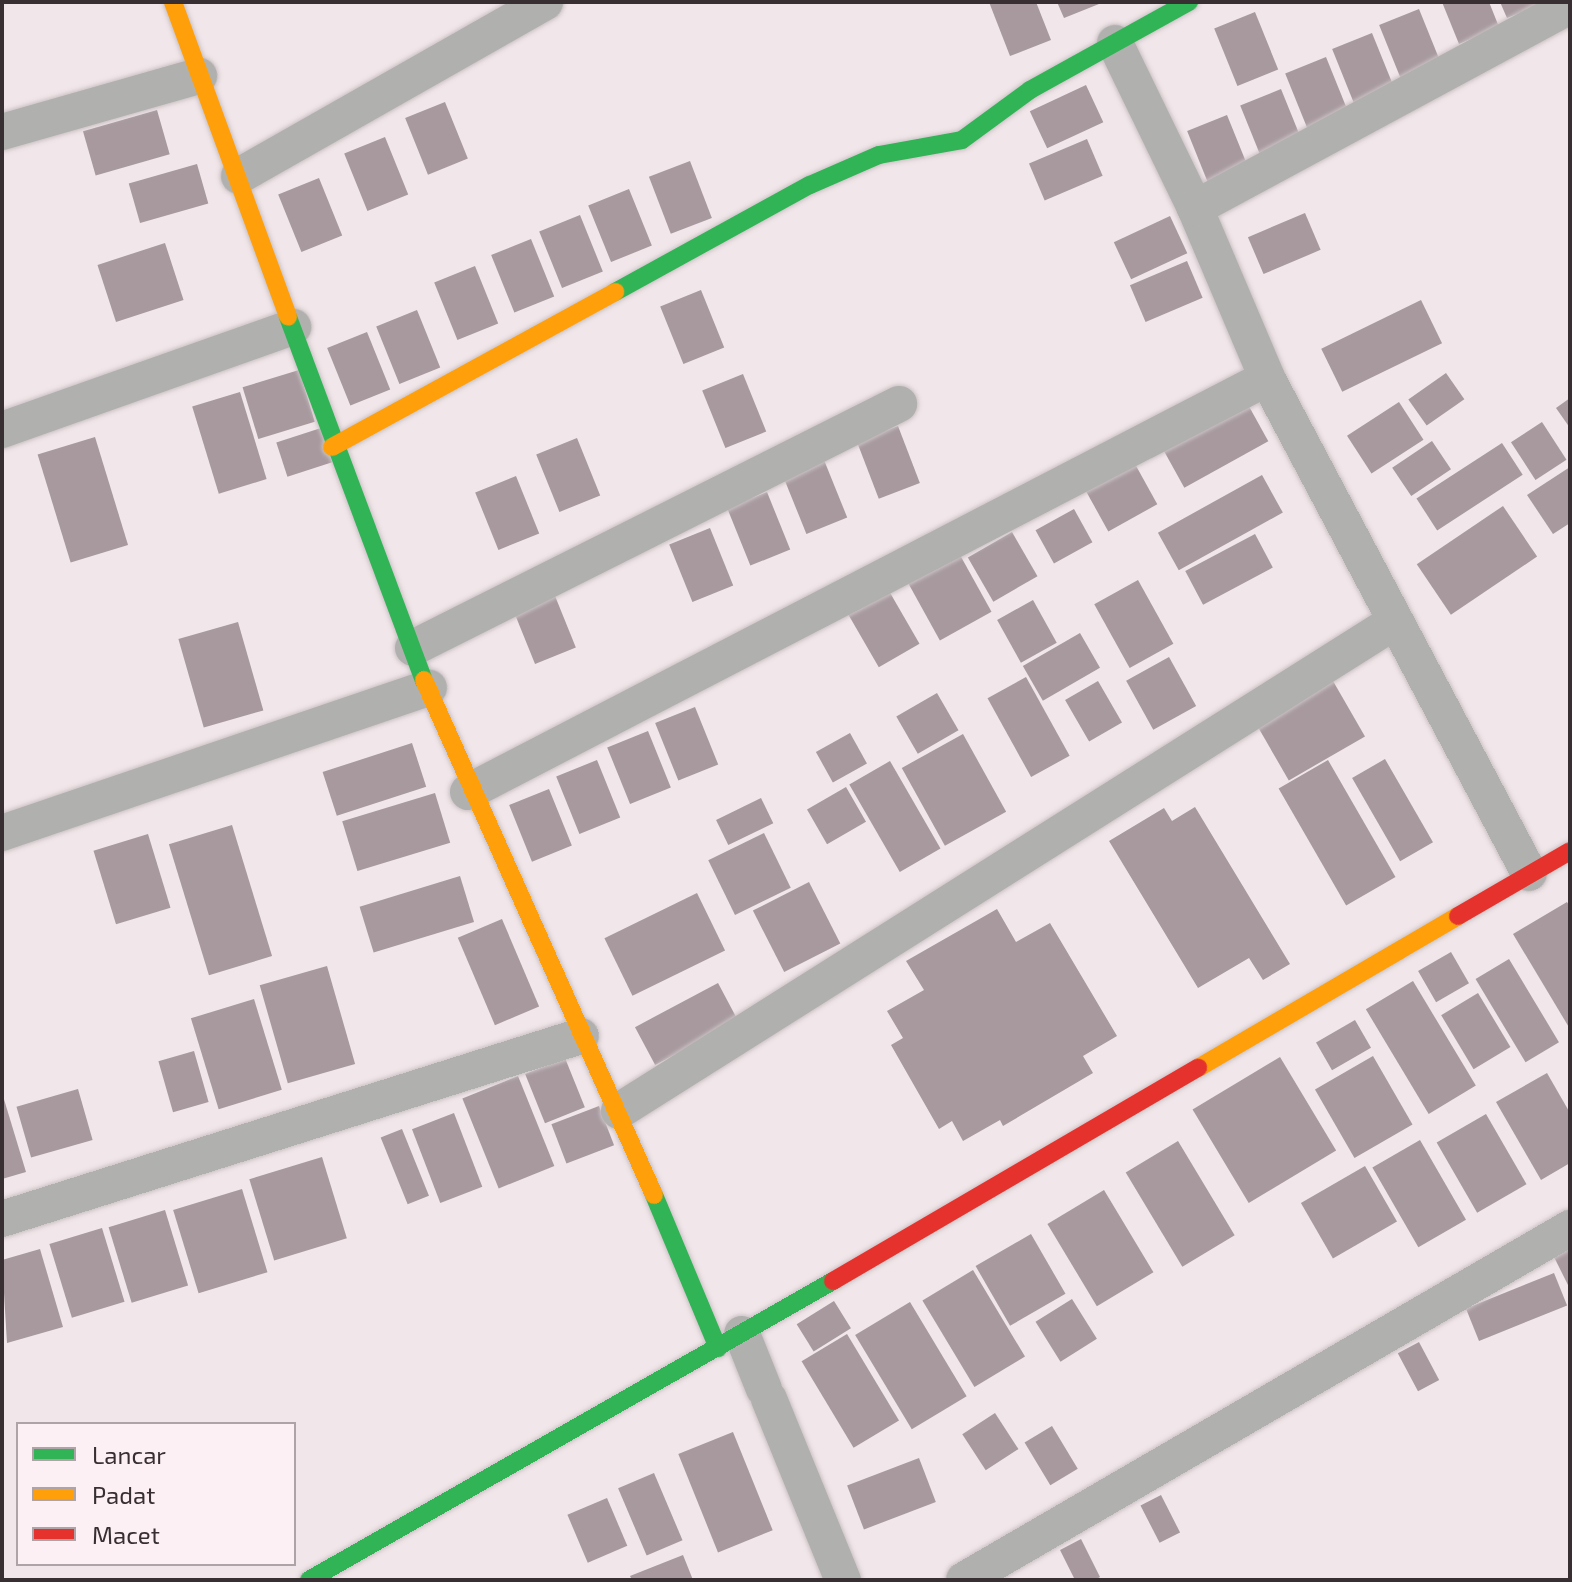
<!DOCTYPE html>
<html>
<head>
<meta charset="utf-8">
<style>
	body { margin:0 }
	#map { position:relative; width:1572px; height:1582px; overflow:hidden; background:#f1e6e9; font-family:"Exo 2",sans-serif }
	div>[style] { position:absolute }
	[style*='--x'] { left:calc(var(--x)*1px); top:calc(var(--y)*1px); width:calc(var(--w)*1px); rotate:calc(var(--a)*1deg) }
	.building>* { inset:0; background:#a7999e; transform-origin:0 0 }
	.roads { filter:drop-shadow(0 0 2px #cbc2c5) drop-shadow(0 0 2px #cbc2c5) }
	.street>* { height:36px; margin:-18px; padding:0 18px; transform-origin:18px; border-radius:18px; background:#b0b0ae }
	.fast>* { height:18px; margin:-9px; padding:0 9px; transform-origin:9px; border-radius:9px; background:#30b455 }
	.slow>* { height:18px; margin:-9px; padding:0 9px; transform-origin:9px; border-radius:9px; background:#ff9f0a }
	.jam>* { height:18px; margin:-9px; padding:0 9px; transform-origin:9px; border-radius:9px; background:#e5322d }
	span { translate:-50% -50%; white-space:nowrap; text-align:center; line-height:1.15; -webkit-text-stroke:8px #fdf0f5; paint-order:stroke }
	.frame { position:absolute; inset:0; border:4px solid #372f32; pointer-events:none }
	.legend { position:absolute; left:16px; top:1422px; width:280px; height:144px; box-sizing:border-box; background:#fdf0f5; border:2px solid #aea3a7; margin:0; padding:10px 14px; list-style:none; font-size:24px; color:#372f32 }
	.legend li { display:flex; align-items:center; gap:16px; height:40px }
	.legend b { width:40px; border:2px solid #aea3a7 }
</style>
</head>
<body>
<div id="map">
	<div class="building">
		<i style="clip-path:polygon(989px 2px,1036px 2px,1051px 40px,1010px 56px)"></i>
		<i style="clip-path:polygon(1057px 2px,1104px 2px,1064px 18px)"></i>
		<i style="clip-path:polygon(1442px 2px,1489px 2px,1499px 27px,1459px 44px)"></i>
		<i style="clip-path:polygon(1500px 2px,1549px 2px,1507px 18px)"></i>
		<i style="left:1419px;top:9px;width:62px;height:43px;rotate:68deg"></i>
		<i style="left:1255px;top:12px;width:62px;height:44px;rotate:68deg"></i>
		<i style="left:1372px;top:33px;width:61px;height:43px;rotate:68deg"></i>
		<i style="left:1326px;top:57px;width:62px;height:44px;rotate:68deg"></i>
		<i style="left:1086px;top:85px;width:41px;height:62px;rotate:65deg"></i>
		<i style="left:1281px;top:89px;width:61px;height:44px;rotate:68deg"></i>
		<i style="left:445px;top:102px;width:61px;height:43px;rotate:68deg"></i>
		<i style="left:157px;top:110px;width:46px;height:77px;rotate:74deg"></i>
		<i style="left:1227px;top:115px;width:61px;height:43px;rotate:68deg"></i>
		<i style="left:385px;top:137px;width:62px;height:44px;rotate:68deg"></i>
		<i style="left:1087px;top:139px;width:40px;height:63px;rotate:67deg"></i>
		<i style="left:690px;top:161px;width:61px;height:44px;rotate:69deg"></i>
		<i style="left:197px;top:164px;width:41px;height:71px;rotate:74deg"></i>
		<i style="left:319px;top:178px;width:62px;height:44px;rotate:68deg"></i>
		<i style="left:629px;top:189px;width:61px;height:44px;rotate:68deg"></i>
		<i style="left:1305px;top:213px;width:40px;height:62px;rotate:67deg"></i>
		<i style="left:580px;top:215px;width:61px;height:44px;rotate:68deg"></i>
		<i style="left:1170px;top:216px;width:41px;height:62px;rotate:65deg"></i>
		<i style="left:531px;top:239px;width:62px;height:43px;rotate:68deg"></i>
		<i style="left:165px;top:243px;width:60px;height:71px;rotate:72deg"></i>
		<i style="left:1187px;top:261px;width:40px;height:62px;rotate:67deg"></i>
		<i style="left:475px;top:266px;width:62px;height:44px;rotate:68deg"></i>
		<i style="left:701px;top:290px;width:62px;height:44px;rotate:68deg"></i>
		<i style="left:1421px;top:300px;width:48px;height:111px;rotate:64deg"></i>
		<i style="left:417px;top:310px;width:62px;height:44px;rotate:68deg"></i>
		<i style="left:367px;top:332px;width:62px;height:43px;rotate:68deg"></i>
		<i style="left:299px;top:370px;width:54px;height:59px;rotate:73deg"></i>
		<i style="left:1446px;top:373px;width:32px;height:46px;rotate:55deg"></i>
		<i style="left:743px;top:374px;width:62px;height:44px;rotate:68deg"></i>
		<i style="left:240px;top:392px;width:91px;height:50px;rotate:73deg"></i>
		<i style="clip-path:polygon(1570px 398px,1570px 428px,1556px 408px)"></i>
		<i style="left:1246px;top:401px;width:46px;height:96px;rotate:61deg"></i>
		<i style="left:1399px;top:402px;width:45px;height:62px;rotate:57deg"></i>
		<i style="left:1542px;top:422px;width:45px;height:37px;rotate:57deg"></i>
		<i style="left:898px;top:426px;width:61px;height:44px;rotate:69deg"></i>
		<i style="left:321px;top:428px;width:36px;height:47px;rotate:72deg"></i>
		<i style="left:95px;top:437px;width:113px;height:60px;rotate:73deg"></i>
		<i style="left:577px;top:438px;width:62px;height:44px;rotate:68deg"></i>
		<i style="left:1432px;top:441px;width:34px;height:48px;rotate:56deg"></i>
		<i style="left:1502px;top:443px;width:38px;height:102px;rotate:57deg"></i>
		<i style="left:824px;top:460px;width:62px;height:44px;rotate:68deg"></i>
		<i style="left:1135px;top:464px;width:46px;height:56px;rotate:61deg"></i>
		<i style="clip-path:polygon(1570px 467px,1570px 523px,1553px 534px,1527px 495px)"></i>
		<i style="left:1262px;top:475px;width:43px;height:119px;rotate:61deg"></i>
		<i style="left:516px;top:476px;width:62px;height:44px;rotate:68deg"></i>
		<i style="left:767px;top:492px;width:62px;height:43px;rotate:68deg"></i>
		<i style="left:1503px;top:506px;width:61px;height:104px;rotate:56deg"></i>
		<i style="left:1074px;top:509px;width:38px;height:44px;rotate:61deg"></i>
		<i style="left:710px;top:528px;width:62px;height:44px;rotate:68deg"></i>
		<i style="left:1012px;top:532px;width:51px;height:51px;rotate:60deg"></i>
		<i style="left:1255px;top:534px;width:38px;height:79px;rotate:62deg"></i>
		<i style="left:960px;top:555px;width:65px;height:59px;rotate:61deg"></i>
		<i style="left:1138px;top:580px;width:73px;height:50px;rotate:61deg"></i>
		<i style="left:553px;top:591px;width:61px;height:44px;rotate:68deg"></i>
		<i style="left:889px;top:591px;width:61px;height:47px;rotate:60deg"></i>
		<i style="left:1033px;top:600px;width:49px;height:41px;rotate:61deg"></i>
		<i style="left:238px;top:622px;width:92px;height:62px;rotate:74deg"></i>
		<i style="left:1080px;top:633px;width:40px;height:66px;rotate:60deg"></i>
		<i style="left:1169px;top:657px;width:56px;height:49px;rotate:61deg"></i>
		<i style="left:1026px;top:677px;width:90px;height:44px;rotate:61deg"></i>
		<i style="left:1098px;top:681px;width:48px;height:38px;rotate:60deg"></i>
		<i style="left:1333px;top:681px;width:64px;height:88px;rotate:60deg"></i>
		<i style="left:937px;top:693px;width:43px;height:47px;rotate:60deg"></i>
		<i style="left:695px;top:707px;width:62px;height:43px;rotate:68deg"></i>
		<i style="left:648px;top:731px;width:61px;height:44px;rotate:68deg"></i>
		<i style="left:850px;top:733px;width:35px;height:39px;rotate:61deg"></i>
		<i style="left:963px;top:734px;width:89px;height:70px;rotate:61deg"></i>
		<i style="left:412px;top:743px;width:46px;height:94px;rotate:72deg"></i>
		<i style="left:1385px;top:759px;width:96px;height:38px;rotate:60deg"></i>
		<i style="left:597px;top:760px;width:62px;height:44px;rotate:68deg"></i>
		<i style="left:1328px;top:760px;width:135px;height:57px;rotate:60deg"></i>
		<i style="left:890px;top:761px;width:101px;height:47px;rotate:60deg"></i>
		<i style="left:846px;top:787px;width:40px;height:45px;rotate:60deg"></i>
		<i style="left:549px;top:789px;width:61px;height:43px;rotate:68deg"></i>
		<i style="left:435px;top:793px;width:52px;height:97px;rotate:73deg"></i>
		<i style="left:761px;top:798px;width:28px;height:50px;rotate:64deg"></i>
		<i style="clip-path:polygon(1195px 807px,1290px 964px,1263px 980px,1249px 958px,1198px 988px,1109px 841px,1164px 808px,1172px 821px)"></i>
		<i style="left:232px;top:825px;width:137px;height:66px;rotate:73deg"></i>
		<i style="left:764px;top:833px;width:61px;height:62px;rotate:64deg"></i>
		<i style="left:148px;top:834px;width:77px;height:57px;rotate:73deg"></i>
		<i style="left:460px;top:876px;width:48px;height:105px;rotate:73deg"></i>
		<i style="left:809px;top:882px;width:69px;height:63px;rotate:63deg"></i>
		<i style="left:697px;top:893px;width:64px;height:103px;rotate:64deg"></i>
		<i style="clip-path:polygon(1567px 902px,1570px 907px,1570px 1029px,1513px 934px)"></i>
		<i style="clip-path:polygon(997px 909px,1016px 942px,1050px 923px,1117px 1036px,1083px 1056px,1093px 1073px,1003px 1126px,1000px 1120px,963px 1141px,952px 1121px,939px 1129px,891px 1045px,903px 1038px,887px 1011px,924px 990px,906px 961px)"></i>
		<i style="left:502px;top:919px;width:95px;height:48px;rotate:67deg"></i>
		<i style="left:1451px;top:952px;width:36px;height:38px;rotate:60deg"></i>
		<i style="left:1509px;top:959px;width:97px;height:39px;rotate:59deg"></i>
		<i style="left:327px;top:966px;width:102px;height:70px;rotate:74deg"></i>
		<i style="left:1413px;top:981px;width:122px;height:55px;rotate:59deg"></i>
		<i style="left:718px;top:983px;width:43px;height:94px;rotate:62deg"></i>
		<i style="left:1478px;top:993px;width:63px;height:43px;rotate:59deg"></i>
		<i style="left:254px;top:999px;width:95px;height:66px;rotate:73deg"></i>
		<i style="left:1355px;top:1020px;width:32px;height:45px;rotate:60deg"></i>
		<i style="left:194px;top:1051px;width:53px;height:37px;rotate:74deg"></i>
		<i style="left:1373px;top:1056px;width:79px;height:67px;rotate:60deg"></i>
		<i style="left:1280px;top:1057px;width:109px;height:102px;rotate:59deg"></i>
		<i style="left:565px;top:1058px;width:53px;height:43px;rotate:68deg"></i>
		<i style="clip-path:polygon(1547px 1073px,1570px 1113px,1570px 1163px,1541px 1180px,1496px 1102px)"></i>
		<i style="left:518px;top:1076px;width:97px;height:60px;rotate:68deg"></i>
		<i style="left:78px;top:1089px;width:53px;height:64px;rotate:74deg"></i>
		<i style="clip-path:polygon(3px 1096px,26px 1172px,2px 1179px,2px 1097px)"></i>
		<i style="left:599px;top:1106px;width:42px;height:51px;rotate:69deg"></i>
		<i style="left:454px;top:1113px;width:79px;height:45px;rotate:69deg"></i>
		<i style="left:1486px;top:1114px;width:81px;height:57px;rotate:60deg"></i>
		<i style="left:402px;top:1129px;width:72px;height:23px;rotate:68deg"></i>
		<i style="left:1420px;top:1140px;width:92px;height:55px;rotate:60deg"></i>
		<i style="left:1178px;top:1141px;width:110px;height:61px;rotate:59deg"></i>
		<i style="left:322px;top:1157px;width:85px;height:76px;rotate:73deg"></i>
		<i style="left:1365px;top:1166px;width:64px;height:74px;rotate:60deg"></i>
		<i style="left:242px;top:1189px;width:87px;height:72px;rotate:73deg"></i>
		<i style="left:1104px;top:1190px;width:96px;height:66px;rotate:59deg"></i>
		<i style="left:165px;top:1210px;width:79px;height:59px;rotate:73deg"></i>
		<i style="left:102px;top:1228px;width:77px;height:55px;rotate:73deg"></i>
		<i style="left:1031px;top:1234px;width:69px;height:64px;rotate:60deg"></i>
		<i style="clip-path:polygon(1570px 1239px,1570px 1289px,1550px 1249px)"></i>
		<i style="clip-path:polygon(40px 1249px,63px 1327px,7px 1343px,2px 1260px)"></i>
		<i style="left:973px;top:1270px;width:101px;height:59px;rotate:59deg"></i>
		<i style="left:1554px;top:1273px;width:35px;height:95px;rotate:68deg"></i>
		<i style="left:1072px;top:1299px;width:47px;height:43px;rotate:58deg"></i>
		<i style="left:834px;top:1301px;width:32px;height:44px;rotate:58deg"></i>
		<i style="left:910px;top:1302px;width:110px;height:64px;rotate:59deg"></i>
		<i style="left:847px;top:1334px;width:101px;height:53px;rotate:59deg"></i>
		<i style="left:1419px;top:1342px;width:43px;height:24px;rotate:62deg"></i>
		<i style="left:995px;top:1413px;width:43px;height:39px;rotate:57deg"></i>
		<i style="left:1052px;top:1426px;width:50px;height:32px;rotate:59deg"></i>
		<i style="left:733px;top:1432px;width:106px;height:59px;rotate:68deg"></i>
		<i style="left:919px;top:1458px;width:47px;height:77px;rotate:69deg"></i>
		<i style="left:654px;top:1473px;width:73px;height:39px;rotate:67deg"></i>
		<i style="left:1161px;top:1495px;width:42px;height:23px;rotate:63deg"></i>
		<i style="left:607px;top:1498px;width:52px;height:43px;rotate:67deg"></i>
		<i style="clip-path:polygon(1081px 1539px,1100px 1577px,1095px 1580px,1075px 1580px,1060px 1550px)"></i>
		<i style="clip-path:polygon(683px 1555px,693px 1580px,632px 1580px,630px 1576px)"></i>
	</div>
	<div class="roads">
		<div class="street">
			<i style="--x:1115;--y:43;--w:183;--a:64.1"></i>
			<i style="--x:1195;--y:208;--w:185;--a:67"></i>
			<i style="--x:1267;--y:378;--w:560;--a:62.11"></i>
			<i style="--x:2;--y:132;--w:205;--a:-15.9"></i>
			<i style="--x:239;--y:176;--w:352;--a:-29.6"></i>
			<i style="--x:1195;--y:208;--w:426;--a:-28.3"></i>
			<i style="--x:2;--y:430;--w:309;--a:-19.5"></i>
			<i style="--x:413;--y:648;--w:544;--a:-26.66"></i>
			<i style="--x:468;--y:792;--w:900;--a:-27.39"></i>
			<i style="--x:2;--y:833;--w:451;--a:-18.8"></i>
			<i style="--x:619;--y:1111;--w:916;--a:-32.25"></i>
			<i style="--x:2;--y:1219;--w:607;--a:-17.54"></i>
			<i style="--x:742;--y:1334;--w:59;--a:68.2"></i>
			<i style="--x:769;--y:1399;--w:196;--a:67.8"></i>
			<i style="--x:964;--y:1580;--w:701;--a:-30.15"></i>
		</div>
		<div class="fast">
			<i style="--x:615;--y:292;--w:222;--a:-28.8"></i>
			<i style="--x:810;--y:185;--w:75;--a:-23.5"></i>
			<i style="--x:879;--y:155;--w:84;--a:-10.2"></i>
			<i style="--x:962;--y:140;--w:84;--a:-36.3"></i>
			<i style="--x:1030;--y:90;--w:182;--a:-29"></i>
			<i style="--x:288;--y:317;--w:388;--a:69.5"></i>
			<i style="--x:654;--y:1195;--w:166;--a:67.3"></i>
			<i style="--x:309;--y:1580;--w:603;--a:-29.71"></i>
		</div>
		<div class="slow">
			<i style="--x:173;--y:2;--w:335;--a:69.9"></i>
			<i style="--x:332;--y:447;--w:323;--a:-28.7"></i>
			<i style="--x:424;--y:680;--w:564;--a:65.93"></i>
			<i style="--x:1198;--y:1068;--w:301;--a:-30.3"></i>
		</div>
		<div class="jam">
			<i style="--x:1458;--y:916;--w:129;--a:-30.1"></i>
			<i style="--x:833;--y:1281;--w:423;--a:-30.3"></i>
		</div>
	</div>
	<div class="frame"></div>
	<ul class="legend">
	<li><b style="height:10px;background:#30b455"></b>Lancar</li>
	<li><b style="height:10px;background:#ff9f0a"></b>Padat</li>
	<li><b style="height:10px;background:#e5322d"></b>Macet</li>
	</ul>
</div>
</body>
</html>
